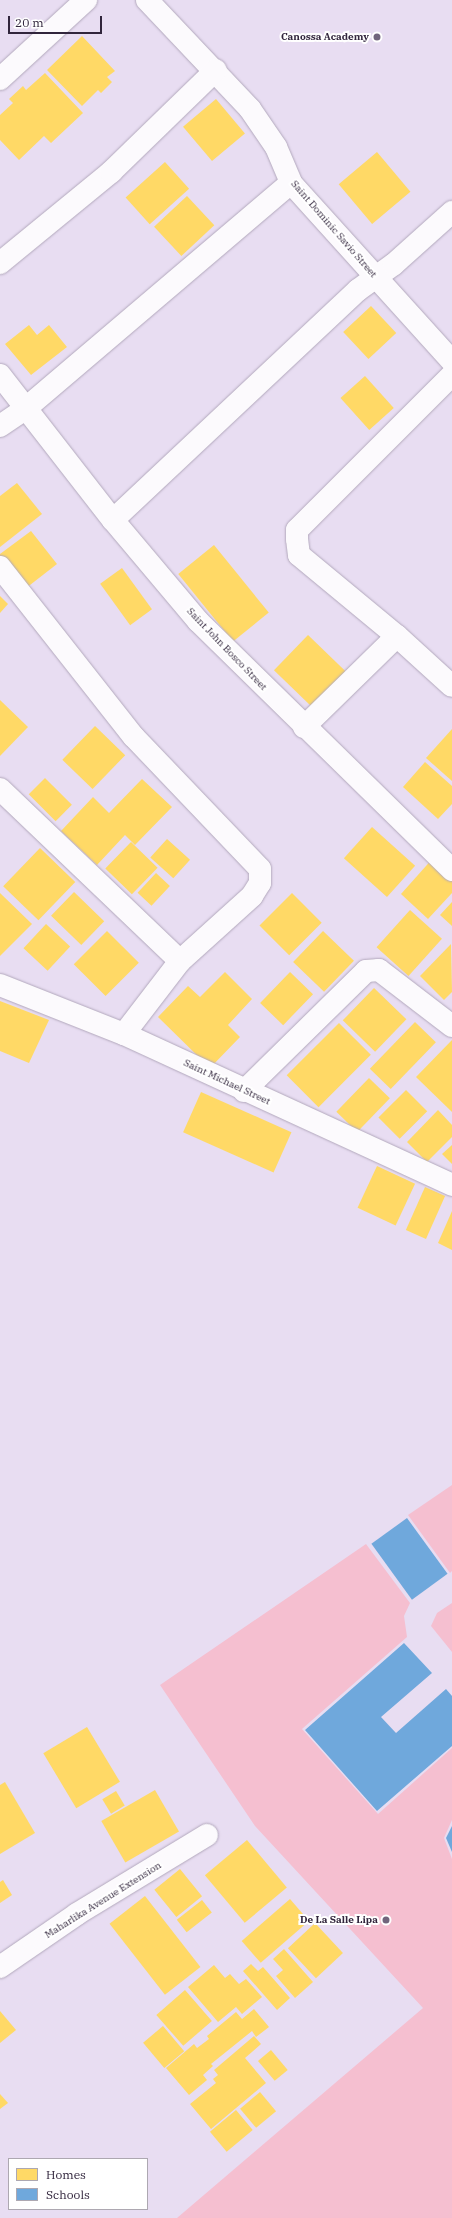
<!DOCTYPE html>
<html>
<head>
<meta charset="utf-8">
<style>
	body { margin:0 }
	#map { position:relative; width:452px; height:2218px; overflow:hidden; background:#e8ddf2; font-family:"IBM Plex Serif",serif }
	div>[style] { position:absolute }
	[style*='--x'] { left:calc(var(--x)*1px); top:calc(var(--y)*1px); width:calc(var(--w)*1px); rotate:calc(var(--a)*1deg) }
	.green>* { inset:0; background:#f5bfd0 }
	.homes>* { inset:0; background:#ffd966; transform-origin:0 0 }
	.schools>* { inset:0; background:#6fa8dc; transform-origin:0 0 }
	.roads { filter:drop-shadow(0 0 1px #b2a8bc) drop-shadow(0 0 1px #b2a8bc) }
	.minor>* { height:22px; margin:-11px; padding:0 11px; transform-origin:11px; border-radius:11px; background:#fcfafd }
	.dots>* { width:11px; height:11px; translate:-50% -50%; box-sizing:border-box; border:2px solid #fff; border-radius:50% }
	span { translate:-50% -50%; white-space:nowrap; text-align:center; line-height:1.15; -webkit-text-stroke:4px #fff; paint-order:stroke }
	.poi-label { font-size:10px; color:#31253c; font-weight:700 }
	.right { translate:-100% -50%; text-align:right }
	.street-label { font-size:10px; color:#31253c }
	.legend { position:absolute; left:8px; top:2158px; width:140px; height:52px; box-sizing:border-box; background:#fff; border:1px solid #ada8b1; margin:0; padding:5px 7px; list-style:none; font-size:12px; color:#31253c }
	.legend li { display:flex; align-items:center; gap:8px; height:20px }
	.legend b { width:20px; border:1px solid #ada8b1 }
	.scale { position:absolute; left:8px; top:16px; width:94px; height:18px; box-sizing:border-box; border:2px solid #31253c; border-top:0; padding-left:5px; font-size:12px; line-height:14px; white-space:nowrap; color:#31253c; -webkit-text-stroke:3px #fff; paint-order:stroke }
</style>
</head>
<body>
<div id="map">
	<div class="green">
		<i style="clip-path:polygon(452px 1485px,452px 1571px,450px 1573px,408px 1515px)"></i>
		<i style="clip-path:polygon(366px 1544px,410px 1603px,404px 1616px,407px 1637px,302px 1729px,378px 1814px,452px 1748px,452px 1820px,444px 1838px,452px 1859px,452px 2218px,177px 2218px,423px 2008px,255px 1826px,160px 1685px)"></i>
		<i style="clip-path:polygon(452px 1603px,452px 1652px,431px 1626px,437px 1613px)"></i>
	</div>
	<div class="homes">
		<i style="clip-path:polygon(82px 36px,115px 71px,107px 77px,112px 82px,101px 93px,98px 90px,82px 106px,47px 70px)"></i>
		<i style="clip-path:polygon(45px 73px,83px 113px,51px 143px,44px 136px,19px 160px,0 140px,0 115px,13px 103px,9px 99px,23px 86px,26px 90px)"></i>
		<i style="left:216px;top:99px;width:45px;height:43px;rotate:50deg"></i>
		<i style="left:377px;top:152px;width:52px;height:50px;rotate:50deg"></i>
		<i style="left:165px;top:162px;width:36px;height:53px;rotate:48deg"></i>
		<i style="left:187px;top:196px;width:40px;height:45px;rotate:47deg"></i>
		<i style="left:371px;top:306px;width:37px;height:38px;rotate:47deg"></i>
		<i style="clip-path:polygon(29px 325px,37px 335px,49px 325px,67px 347px,31px 375px,5px 344px)"></i>
		<i style="left:365px;top:376px;width:43px;height:33px;rotate:48deg"></i>
		<i style="clip-path:polygon(17px 483px,42px 514px,0 547px,0 496px)"></i>
		<i style="clip-path:polygon(31px 531px,57px 564px,21px 592px,0 564px,0 554px)"></i>
		<i style="left:214px;top:545px;width:87px;height:46px;rotate:51deg"></i>
		<i style="left:122px;top:568px;width:51px;height:27px;rotate:54deg"></i>
		<i style="clip-path:polygon(0 596px,8px 604px,0 613px)"></i>
		<i style="left:308px;top:635px;width:59px;height:49px;rotate:44deg"></i>
		<i style="clip-path:polygon(0 700px,28px 727px,0 756px)"></i>
		<i style="left:95px;top:726px;width:42px;height:47px;rotate:44deg"></i>
		<i style="clip-path:polygon(452px 729px,452px 781px,426px 758px)"></i>
		<i style="clip-path:polygon(425px 762px,452px 786px,452px 804px,438px 819px,403px 787px)"></i>
		<i style="left:45px;top:778px;width:38px;height:23px;rotate:45deg"></i>
		<i style="clip-path:polygon(142px 779px,172px 807px,135px 845px,125px 835px,97px 865px,61px 831px,93px 797px,109px 813px)"></i>
		<i style="left:372px;top:827px;width:58px;height:42px;rotate:42deg"></i>
		<i style="left:167px;top:839px;width:31px;height:25px;rotate:42deg"></i>
		<i style="left:131px;top:842px;width:37px;height:37px;rotate:44deg"></i>
		<i style="left:40px;top:848px;width:49px;height:53px;rotate:44deg"></i>
		<i style="clip-path:polygon(434px 857px,452px 874px,452px 893px,428px 919px,401px 894px)"></i>
		<i style="left:156px;top:873px;width:19px;height:27px;rotate:43deg"></i>
		<i style="left:74px;top:892px;width:42px;height:33px;rotate:44deg"></i>
		<i style="clip-path:polygon(0 893px,32px 924px,0 956px)"></i>
		<i style="left:292px;top:893px;width:42px;height:46px;rotate:45deg"></i>
		<i style="clip-path:polygon(452px 902px,452px 926px,440px 915px)"></i>
		<i style="left:410px;top:910px;width:43px;height:50px;rotate:42deg"></i>
		<i style="left:46px;top:924px;width:33px;height:33px;rotate:43deg"></i>
		<i style="left:107px;top:931px;width:45px;height:47px;rotate:45deg"></i>
		<i style="left:323px;top:931px;width:43px;height:43px;rotate:44deg"></i>
		<i style="clip-path:polygon(451px 944px,452px 992px,444px 1000px,420px 976px)"></i>
		<i style="clip-path:polygon(225px 972px,252px 999px,228px 1025px,240px 1037px,210px 1068px,158px 1017px,188px 986px,200px 997px)"></i>
		<i style="left:290px;top:972px;width:32px;height:43px;rotate:44deg"></i>
		<i style="left:374px;top:988px;width:45px;height:45px;rotate:44deg"></i>
		<i style="clip-path:polygon(0 1001px,49px 1020px,29px 1063px,0 1051px)"></i>
		<i style="left:415px;top:1022px;width:29px;height:65px;rotate:44deg"></i>
		<i style="left:339px;top:1023px;width:45px;height:74px;rotate:45deg"></i>
		<i style="clip-path:polygon(452px 1040px,452px 1112px,416px 1077px)"></i>
		<i style="left:369px;top:1078px;width:29px;height:47px;rotate:44deg"></i>
		<i style="left:406px;top:1090px;width:30px;height:39px;rotate:45deg"></i>
		<i style="left:201px;top:1092px;width:99px;height:44px;rotate:24deg"></i>
		<i style="clip-path:polygon(438px 1110px,452px 1125px,452px 1137px,427px 1162px,407px 1142px)"></i>
		<i style="clip-path:polygon(452px 1145px,452px 1164px,442px 1154px)"></i>
		<i style="left:377px;top:1166px;width:42px;height:46px;rotate:25deg"></i>
		<i style="left:425px;top:1187px;width:22px;height:47px;rotate:24deg"></i>
		<i style="clip-path:polygon(452px 1211px,452px 1250px,438px 1243px)"></i>
		<i style="left:87px;top:1727px;width:64px;height:51px;rotate:59deg"></i>
		<i style="clip-path:polygon(5px 1782px,35px 1833px,0 1854px,0 1785px)"></i>
		<i style="left:155px;top:1790px;width:48px;height:62px;rotate:60deg"></i>
		<i style="left:116px;top:1791px;width:17px;height:16px;rotate:59deg"></i>
		<i style="left:247px;top:1840px;width:62px;height:55px;rotate:50deg"></i>
		<i style="left:180px;top:1869px;width:35px;height:33px;rotate:51deg"></i>
		<i style="clip-path:polygon(3px 1880px,12px 1895px,0 1903px,0 1882px)"></i>
		<i style="left:145px;top:1896px;width:90px;height:45px;rotate:52deg"></i>
		<i style="left:290px;top:1899px;width:29px;height:64px;rotate:49deg"></i>
		<i style="left:202px;top:1900px;width:16px;height:32px;rotate:52deg"></i>
		<i style="left:315px;top:1923px;width:41px;height:37px;rotate:47deg"></i>
		<i style="clip-path:polygon(284px 1949px,313px 1982px,295px 1998px,276px 1976px,283px 1970px,273px 1959px)"></i>
		<i style="clip-path:polygon(251px 1964px,258px 1971px,263px 1967px,290px 1998px,277px 2010px,243px 1971px)"></i>
		<i style="clip-path:polygon(214px 1965px,225px 1978px,230px 1974px,239px 1984px,246px 1979px,262px 1997px,242px 2014px,236px 2007px,218px 2022px,188px 1987px)"></i>
		<i style="left:185px;top:1990px;width:41px;height:38px;rotate:49deg"></i>
		<i style="clip-path:polygon(254px 2009px,269px 2027px,256px 2037px,252px 2031px,211px 2064px,213px 2066px,203px 2075px,207px 2080px,189px 2095px,166px 2068px,194px 2044px,197px 2048px,209px 2039px,207px 2036px,236px 2012px,242px 2019px)"></i>
		<i style="clip-path:polygon(0 2011px,16px 2030px,0 2043px)"></i>
		<i style="left:163px;top:2026px;width:33px;height:26px;rotate:50deg"></i>
		<i style="clip-path:polygon(254px 2036px,261px 2044px,245px 2058px,266px 2083px,211px 2129px,190px 2104px,216px 2083px,213px 2079px,218px 2075px,214px 2070px)"></i>
		<i style="left:271px;top:2050px;width:26px;height:17px;rotate:50deg"></i>
		<i style="left:260px;top:2092px;width:25px;height:26px;rotate:50deg"></i>
		<i style="clip-path:polygon(0 2094px,8px 2103px,0 2109px)"></i>
		<i style="left:236px;top:2110px;width:26px;height:34px;rotate:50deg"></i>
	</div>
	<div class="schools">
		<i style="left:407px;top:1518px;width:69px;height:44px;rotate:54deg"></i>
		<i style="clip-path:polygon(404px 1643px,432px 1673px,381px 1717px,396px 1733px,446px 1689px,452px 1696px,452px 1746px,377px 1811px,305px 1730px)"></i>
		<i style="clip-path:polygon(452px 1826px,452px 1852px,446px 1838px)"></i>
	</div>
	<div class="roads">
		<div class="minor">
			<i style="--x:147;--y:0;--w:150;--a:46.6"></i>
			<i style="--x:250;--y:109;--w:46;--a:55.6"></i>
			<i style="--x:276;--y:147;--w:39;--a:67"></i>
			<i style="--x:291;--y:183;--w:240;--a:47.9"></i>
			<i style="--x:0;--y:79;--w:117;--a:-42.6"></i>
			<i style="--x:0;--y:263;--w:144;--a:-39.3"></i>
			<i style="--x:111;--y:172;--w:146;--a:-44.2"></i>
			<i style="--x:0;--y:375;--w:184;--a:52.1"></i>
			<i style="--x:113;--y:520;--w:132;--a:49.9"></i>
			<i style="--x:198;--y:621;--w:356;--a:44.4"></i>
			<i style="--x:452;--y:375;--w:219;--a:135"></i>
			<i style="--x:297;--y:530;--w:9;--a:90"></i>
			<i style="--x:297;--y:539;--w:16;--a:83"></i>
			<i style="--x:299;--y:555;--w:127;--a:39.6"></i>
			<i style="--x:397;--y:636;--w:74;--a:42.3"></i>
			<i style="--x:0;--y:426;--w:30;--a:-34"></i>
			<i style="--x:25;--y:409;--w:349;--a:-40.4"></i>
			<i style="--x:113;--y:520;--w:336;--a:-43.2"></i>
			<i style="--x:358;--y:290;--w:44;--a:-35.8"></i>
			<i style="--x:394;--y:264;--w:78;--a:-41.9"></i>
			<i style="--x:0;--y:567;--w:216;--a:51.8"></i>
			<i style="--x:134;--y:737;--w:182;--a:46.3"></i>
			<i style="--x:260;--y:869;--w:14;--a:90"></i>
			<i style="--x:260;--y:883;--w:15;--a:122"></i>
			<i style="--x:252;--y:896;--w:97;--a:137.9"></i>
			<i style="--x:180;--y:961;--w:92;--a:127.5"></i>
			<i style="--x:304;--y:727;--w:130;--a:-44.4"></i>
			<i style="--x:0;--y:789;--w:249;--a:43.7"></i>
			<i style="--x:0;--y:985;--w:133;--a:21.6"></i>
			<i style="--x:124;--y:1034;--w:361;--a:24.7"></i>
			<i style="--x:244;--y:1091;--w:171;--a:-44.5"></i>
			<i style="--x:366;--y:971;--w:13;--a:-4"></i>
			<i style="--x:379;--y:970;--w:92;--a:37.5"></i>
			<i style="--x:0;--y:1967;--w:93;--a:-34.5"></i>
			<i style="--x:77;--y:1914;--w:152;--a:-31.3"></i>
		</div>
	</div>
	<div class="dots">
		<i style="left:377px;top:37px;background:#71657c"></i>
		<i style="left:386px;top:1920px;background:#71657c"></i>
	</div>
	<div class="poi-label">
		<span class="right" style="left:369px;top:37px">Canossa Academy</span>
		<span class="right" style="left:378px;top:1920px">De La Salle Lipa</span>
	</div>
	<div class="street-label">
		<span style="left:334px;top:229px;rotate:49deg">Saint Dominic Savio Street</span>
		<span style="left:227px;top:649px;rotate:46deg">Saint John Bosco Street</span>
		<span style="left:227px;top:1082px;rotate:25deg">Saint Michael Street</span>
		<span style="left:103px;top:1900px;rotate:-32deg">Maharlika Avenue Extension</span>
	</div>
	<ul class="legend">
	<li><b style="height:11px;background:#ffd966"></b>Homes</li>
	<li><b style="height:11px;background:#6fa8dc"></b>Schools</li>
	</ul>
	<div class="scale">20 m</div>
</div>
</body>
</html>
